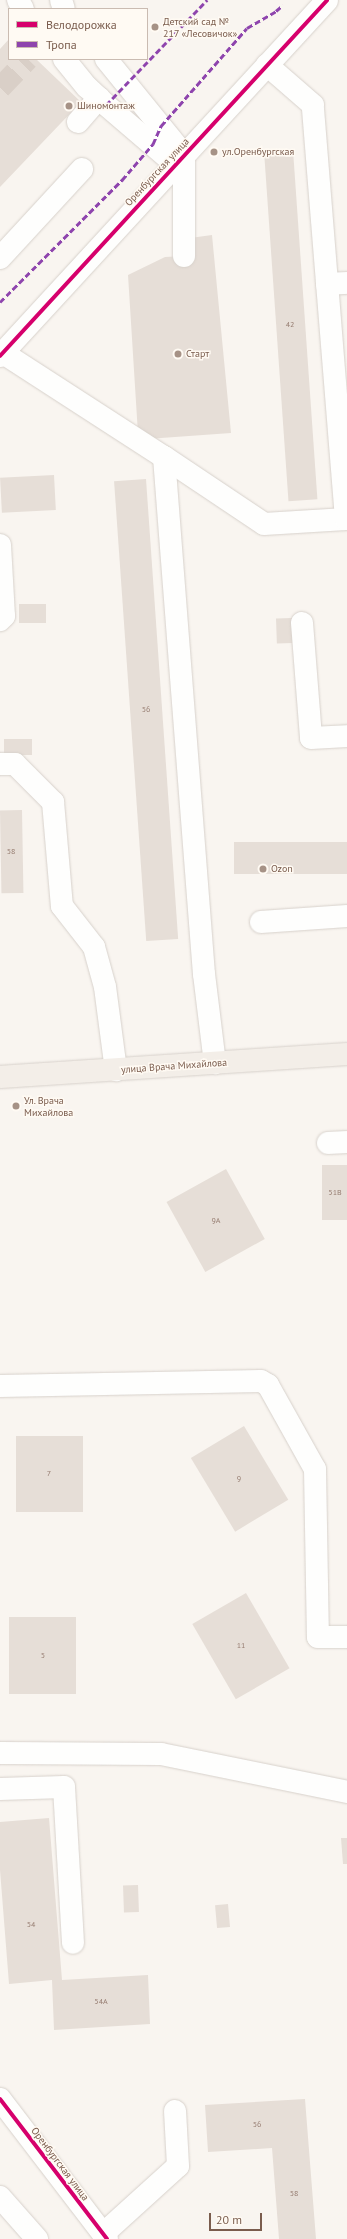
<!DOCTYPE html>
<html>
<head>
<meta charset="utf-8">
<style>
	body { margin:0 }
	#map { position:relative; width:347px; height:2239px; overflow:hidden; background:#f9f5f0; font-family:"PT Sans",sans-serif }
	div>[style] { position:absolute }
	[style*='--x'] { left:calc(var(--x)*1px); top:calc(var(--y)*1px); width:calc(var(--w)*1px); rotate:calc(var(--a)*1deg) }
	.building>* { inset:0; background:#e6ded7; transform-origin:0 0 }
	.minor-tunnel>* { height:22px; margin-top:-11px; transform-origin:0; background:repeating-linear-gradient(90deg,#d9cfc7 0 22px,transparent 0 33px) }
	.roads { filter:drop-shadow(0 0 1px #d7d1cb) drop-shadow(0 0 1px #d7d1cb) }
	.minor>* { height:22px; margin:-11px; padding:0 11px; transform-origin:11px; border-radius:11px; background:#fefefd }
	.major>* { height:22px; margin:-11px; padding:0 11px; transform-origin:11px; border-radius:11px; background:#f3eee8 }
	.quiet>* { height:3px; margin-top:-1.5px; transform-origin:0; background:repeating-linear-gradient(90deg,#8e44ad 0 6px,transparent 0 9px) }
	.cycleway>* { height:4px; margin:-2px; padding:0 2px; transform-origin:2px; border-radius:2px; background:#d6006c }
	.dots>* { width:11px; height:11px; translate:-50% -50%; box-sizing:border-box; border:2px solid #fffaf3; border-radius:50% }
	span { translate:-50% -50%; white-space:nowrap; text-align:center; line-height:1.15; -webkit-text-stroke:3px #fffaf3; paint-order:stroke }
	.number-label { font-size:8px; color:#977e72 }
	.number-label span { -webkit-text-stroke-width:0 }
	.poi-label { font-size:10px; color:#7a5c4d }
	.left { translate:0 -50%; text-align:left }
	.street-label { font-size:10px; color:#7a5c4d }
	.legend { position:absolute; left:8px; top:8px; width:140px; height:52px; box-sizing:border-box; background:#fffaf3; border:1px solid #cabbb1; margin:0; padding:5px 7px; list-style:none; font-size:12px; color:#7a5c4d }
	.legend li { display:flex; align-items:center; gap:8px; height:20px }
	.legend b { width:20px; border:1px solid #cabbb1 }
	.scale { position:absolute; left:209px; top:2213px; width:53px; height:18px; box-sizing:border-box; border:2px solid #7a5c4d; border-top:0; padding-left:5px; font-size:12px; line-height:14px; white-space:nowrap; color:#7a5c4d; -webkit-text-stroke:3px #fffaf3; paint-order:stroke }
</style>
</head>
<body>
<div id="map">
	<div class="building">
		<i style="clip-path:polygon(9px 39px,9px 59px,36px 59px,81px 102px,0 187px,0 49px)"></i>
		<i style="left:293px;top:150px;width:350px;height:29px;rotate:86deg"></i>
		<i style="clip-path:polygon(212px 235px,231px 433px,147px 439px,138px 434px,128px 275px,165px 257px,184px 256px,190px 238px)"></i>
		<i style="left:54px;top:475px;width:35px;height:54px;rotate:87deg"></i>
		<i style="left:146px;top:479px;width:461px;height:32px;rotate:86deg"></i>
		<i style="left:46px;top:604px;width:19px;height:27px;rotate:90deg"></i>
		<i style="left:292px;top:618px;width:25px;height:16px;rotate:88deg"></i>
		<i style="left:32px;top:739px;width:16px;height:28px;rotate:90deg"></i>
		<i style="left:22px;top:810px;width:83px;height:22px;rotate:89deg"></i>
		<i style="left:347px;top:842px;width:32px;height:113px;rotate:90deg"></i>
		<i style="left:347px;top:1165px;width:55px;height:25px;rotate:90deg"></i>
		<i style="left:226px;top:1169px;width:80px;height:68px;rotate:61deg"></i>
		<i style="left:244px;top:1426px;width:86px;height:62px;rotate:59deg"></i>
		<i style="left:16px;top:1436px;width:67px;height:76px"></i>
		<i style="left:246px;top:1593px;width:87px;height:62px;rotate:60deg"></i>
		<i style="left:9px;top:1617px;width:67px;height:77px"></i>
		<i style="clip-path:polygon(49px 1818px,62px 1980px,148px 1975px,150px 2024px,54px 2030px,52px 1980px,9px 1984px,0 1870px,0 1822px)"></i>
		<i style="clip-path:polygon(341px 1838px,347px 1838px,347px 1864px,343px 1864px)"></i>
		<i style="left:138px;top:1885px;width:27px;height:15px;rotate:88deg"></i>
		<i style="left:228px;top:1904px;width:23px;height:13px;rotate:85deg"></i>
		<i style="clip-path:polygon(305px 2099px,316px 2239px,279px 2239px,272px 2148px,208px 2152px,205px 2105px)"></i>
	</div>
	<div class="minor-tunnel">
		<i style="--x:0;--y:88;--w:40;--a:-46"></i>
	</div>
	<div class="roads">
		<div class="minor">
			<i style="--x:18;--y:0;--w:10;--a:61"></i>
			<i style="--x:61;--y:0;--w:9;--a:72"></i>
			<i style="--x:64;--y:59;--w:36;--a:51"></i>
			<i style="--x:87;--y:87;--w:26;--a:43"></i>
			<i style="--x:106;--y:105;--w:91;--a:40.5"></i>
			<i style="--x:106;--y:59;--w:124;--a:50.9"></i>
			<i style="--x:184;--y:155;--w:101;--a:90"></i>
			<i style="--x:78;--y:122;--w:32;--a:-49"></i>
			<i style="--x:0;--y:258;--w:121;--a:-47.3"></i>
			<i style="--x:327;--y:284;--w:20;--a:-3"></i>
			<i style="--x:3;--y:353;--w:192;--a:32.9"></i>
			<i style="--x:164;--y:457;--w:120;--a:33.8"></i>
			<i style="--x:264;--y:524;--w:82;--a:-3.5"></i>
			<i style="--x:346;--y:519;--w:415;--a:-94.6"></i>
			<i style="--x:313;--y:105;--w:61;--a:-139"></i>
			<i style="--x:0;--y:356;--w:483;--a:-47.4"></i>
			<i style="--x:164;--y:457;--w:519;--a:85.58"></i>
			<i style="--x:204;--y:974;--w:90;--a:83"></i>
			<i style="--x:0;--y:545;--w:71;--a:86.8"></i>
			<i style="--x:4;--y:616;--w:6;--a:135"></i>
			<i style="--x:302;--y:623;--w:115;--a:85.5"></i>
			<i style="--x:311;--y:738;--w:36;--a:-3"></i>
			<i style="--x:0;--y:764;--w:15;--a:0"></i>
			<i style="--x:15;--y:764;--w:54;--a:45"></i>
			<i style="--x:53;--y:802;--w:104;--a:85.1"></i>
			<i style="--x:62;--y:906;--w:52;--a:52"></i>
			<i style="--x:94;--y:947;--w:41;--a:74.6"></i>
			<i style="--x:105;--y:987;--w:84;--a:82.5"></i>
			<i style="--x:261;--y:922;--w:86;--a:-4"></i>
			<i style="--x:328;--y:1143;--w:19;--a:-3"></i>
			<i style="--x:0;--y:1386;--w:261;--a:-1.1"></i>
			<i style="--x:261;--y:1381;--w:8;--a:30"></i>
			<i style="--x:268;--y:1385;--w:96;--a:60.8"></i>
			<i style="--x:315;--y:1469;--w:168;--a:89"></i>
			<i style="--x:318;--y:1637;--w:29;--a:0"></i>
			<i style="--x:0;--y:1753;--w:161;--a:0.4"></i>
			<i style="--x:161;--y:1754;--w:190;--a:11.5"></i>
			<i style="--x:0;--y:1789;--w:64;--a:-1.8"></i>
			<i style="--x:64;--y:1787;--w:156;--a:86.7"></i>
			<i style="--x:0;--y:2099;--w:176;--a:52.6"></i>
			<i style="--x:0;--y:2197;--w:56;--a:48.6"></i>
			<i style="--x:103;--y:2234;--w:101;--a:-42.2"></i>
			<i style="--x:178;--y:2166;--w:55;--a:-93.1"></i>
		</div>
		<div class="major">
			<i style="--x:0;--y:1077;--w:348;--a:-3.8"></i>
		</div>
	</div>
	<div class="quiet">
		<i style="--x:106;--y:105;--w:146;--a:-46.1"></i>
		<i style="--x:0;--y:302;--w:173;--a:-45"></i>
		<i style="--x:122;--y:180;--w:48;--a:-49.3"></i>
		<i style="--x:153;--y:144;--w:20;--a:-66"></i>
		<i style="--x:161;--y:126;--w:130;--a:-48.7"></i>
		<i style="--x:247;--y:28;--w:34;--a:-30"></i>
		<i style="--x:276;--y:11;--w:9;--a:-41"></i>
	</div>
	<div class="cycleway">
		<i style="--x:0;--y:356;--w:483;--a:-47.4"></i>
		<i style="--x:0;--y:2099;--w:176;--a:52.6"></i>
	</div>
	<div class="dots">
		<i style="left:155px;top:27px;background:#a69286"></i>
		<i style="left:69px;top:106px;background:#a69286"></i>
		<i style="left:214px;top:152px;background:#a69286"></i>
		<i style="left:178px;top:354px;background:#a69286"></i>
		<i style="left:263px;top:869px;background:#a69286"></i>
		<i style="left:16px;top:1106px;background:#a69286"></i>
	</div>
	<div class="number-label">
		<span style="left:290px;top:325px">42</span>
		<span style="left:146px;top:710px">56</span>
		<span style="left:11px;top:852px">58</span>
		<span style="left:335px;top:1193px">51В</span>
		<span style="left:216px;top:1221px">9А</span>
		<span style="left:49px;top:1474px">7</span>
		<span style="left:239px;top:1479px">9</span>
		<span style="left:241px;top:1646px">11</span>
		<span style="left:43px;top:1656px">5</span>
		<span style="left:31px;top:1925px">54</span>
		<span style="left:101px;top:2002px">54А</span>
		<span style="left:257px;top:2125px">56</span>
		<span style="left:294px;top:2194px">58</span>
	</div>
	<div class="poi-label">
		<span class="left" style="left:163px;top:27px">Детский сад №<br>217 «Лесовичок»</span>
		<span class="left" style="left:77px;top:106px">Шиномонтаж</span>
		<span class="left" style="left:222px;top:152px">ул.Оренбургская</span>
		<span class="left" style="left:186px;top:354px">Старт</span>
		<span class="left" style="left:271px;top:869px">Ozon</span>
		<span class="left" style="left:24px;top:1106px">Ул. Врача<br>Михайлова</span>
	</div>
	<div class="street-label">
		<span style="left:157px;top:172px;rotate:-47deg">Оренбургская улица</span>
		<span style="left:174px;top:1066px;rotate:-4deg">улица Врача Михайлова</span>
		<span style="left:60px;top:2164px;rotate:53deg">Оренбургская улица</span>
	</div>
	<ul class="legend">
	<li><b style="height:5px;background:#d6006c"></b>Велодорожка</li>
	<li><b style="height:5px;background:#8e44ad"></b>Тропа</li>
	</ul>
	<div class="scale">20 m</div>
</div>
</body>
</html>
